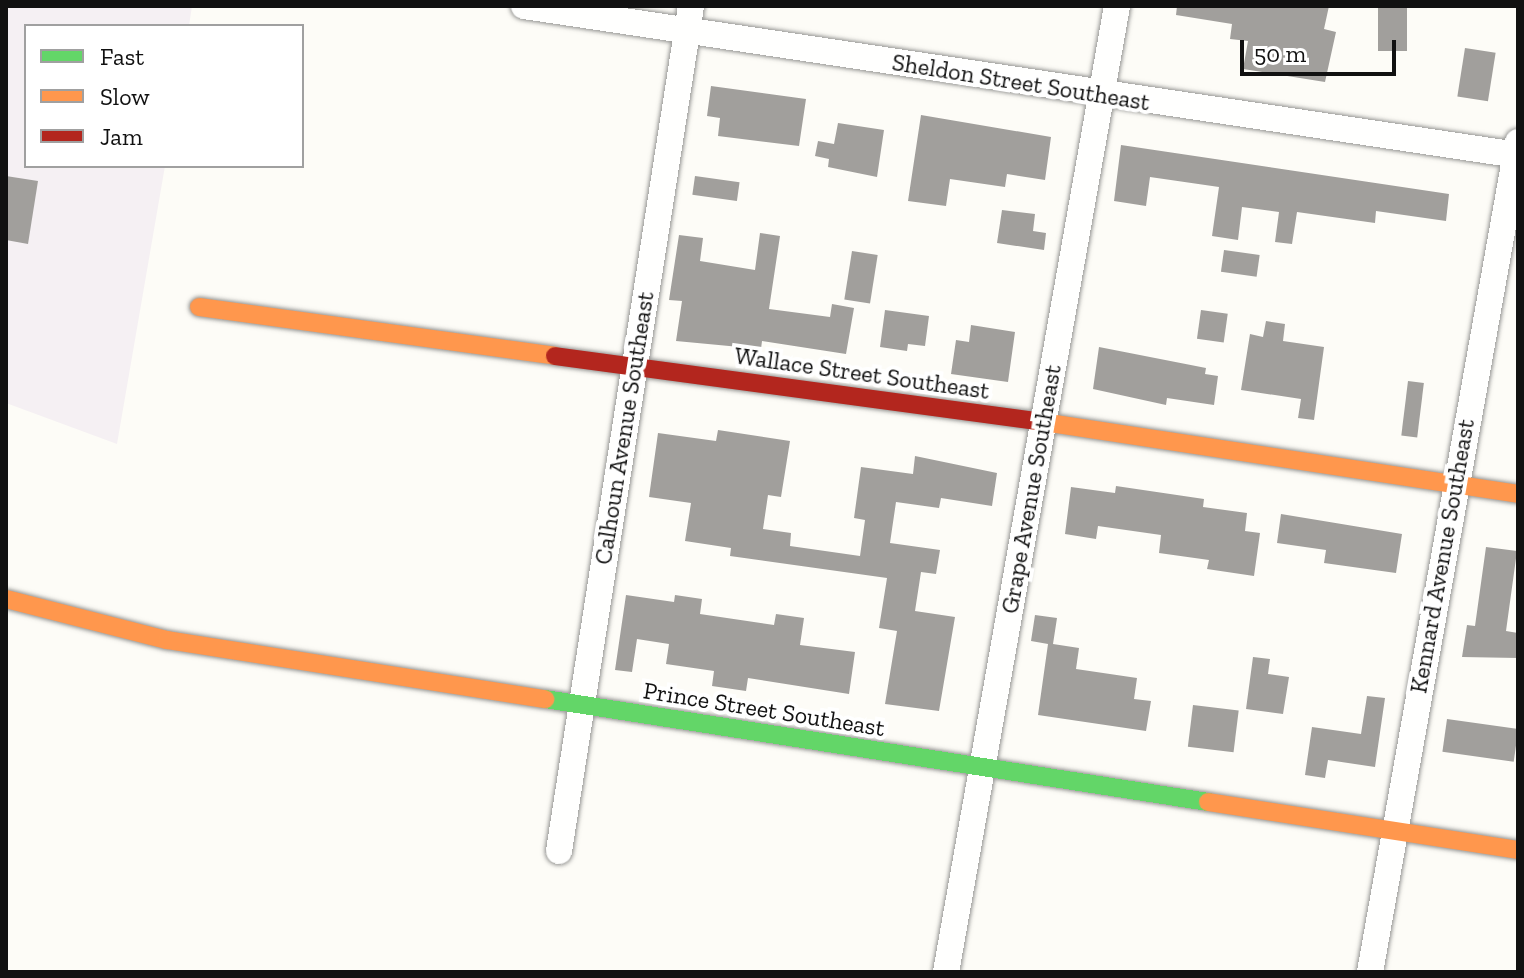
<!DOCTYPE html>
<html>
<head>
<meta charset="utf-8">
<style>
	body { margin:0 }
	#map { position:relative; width:1524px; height:978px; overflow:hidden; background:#fdfcf7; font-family:"Zilla Slab",serif }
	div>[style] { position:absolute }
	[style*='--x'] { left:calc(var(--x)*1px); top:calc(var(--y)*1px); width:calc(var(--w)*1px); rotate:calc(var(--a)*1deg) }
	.industrial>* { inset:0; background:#f5f0f3 }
	.building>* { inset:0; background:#a19f9c; transform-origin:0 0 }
	.roads { filter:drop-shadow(0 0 2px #979795) drop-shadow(0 0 2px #979795) }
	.street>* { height:26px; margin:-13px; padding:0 13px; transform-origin:13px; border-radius:13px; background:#fffffe }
	.fast>* { height:18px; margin:-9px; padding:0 9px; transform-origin:9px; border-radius:9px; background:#63d668 }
	.slow>* { height:18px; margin:-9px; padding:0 9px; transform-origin:9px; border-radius:9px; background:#ff974d }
	.jam>* { height:18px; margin:-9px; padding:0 9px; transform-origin:9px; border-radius:9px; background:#b3261e }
	span { translate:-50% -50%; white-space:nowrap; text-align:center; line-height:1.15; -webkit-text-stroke:8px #fff; paint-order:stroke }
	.street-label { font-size:24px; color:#111 }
	.frame { position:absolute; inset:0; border:8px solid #111; pointer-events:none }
	.legend { position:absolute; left:24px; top:24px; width:280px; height:144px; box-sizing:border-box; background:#fff; border:2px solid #a0a0a0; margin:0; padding:10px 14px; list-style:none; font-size:24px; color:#111 }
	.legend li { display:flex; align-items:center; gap:16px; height:40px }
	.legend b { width:40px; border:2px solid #a0a0a0 }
	.scale { position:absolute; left:1240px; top:40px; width:156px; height:36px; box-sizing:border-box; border:4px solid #111; border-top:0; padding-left:10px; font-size:24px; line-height:28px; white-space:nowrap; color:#111; -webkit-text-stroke:6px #fff; paint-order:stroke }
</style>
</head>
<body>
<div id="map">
	<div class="industrial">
		<i style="clip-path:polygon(6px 6px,192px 6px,189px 26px,26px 26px,26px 166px,165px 166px,117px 444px,6px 403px)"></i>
	</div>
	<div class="building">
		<i style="clip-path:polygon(1177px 6px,1329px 6px,1324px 29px,1336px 32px,1325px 82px,1243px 69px,1248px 41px,1230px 39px,1232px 24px,1176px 15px)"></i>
		<i style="left:1378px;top:6px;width:29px;height:45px"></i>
		<i style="left:1465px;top:48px;width:31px;height:49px;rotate:9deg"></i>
		<i style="clip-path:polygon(711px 86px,806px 99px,799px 146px,718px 136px,720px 118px,707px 116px)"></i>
		<i style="clip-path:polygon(921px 115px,1051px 137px,1045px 180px,1007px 174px,1005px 187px,950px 179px,946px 206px,908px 201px)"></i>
		<i style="clip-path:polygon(838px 123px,884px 130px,877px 177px,828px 167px,829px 159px,815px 156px,818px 141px,834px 144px)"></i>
		<i style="clip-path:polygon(1121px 145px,1449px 194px,1446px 221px,1376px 211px,1375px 223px,1297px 212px,1292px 244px,1275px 242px,1279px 212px,1242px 207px,1238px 240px,1212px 236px,1219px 187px,1150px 177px,1146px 206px,1114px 201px)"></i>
		<i style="clip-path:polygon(6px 176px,38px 181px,28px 244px,6px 240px)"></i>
		<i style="left:695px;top:176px;width:45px;height:19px;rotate:8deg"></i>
		<i style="clip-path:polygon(1002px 210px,1035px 214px,1033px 231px,1046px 233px,1044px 250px,997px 243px)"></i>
		<i style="clip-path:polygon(760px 233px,780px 236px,769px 309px,830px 317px,832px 304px,854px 308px,846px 354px,762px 341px,761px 349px,676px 341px,682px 301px,669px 300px,679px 235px,703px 238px,700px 261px,755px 270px)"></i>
		<i style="left:1224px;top:250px;width:36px;height:22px;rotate:8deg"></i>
		<i style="left:852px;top:251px;width:26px;height:49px;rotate:9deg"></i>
		<i style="clip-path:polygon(885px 310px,929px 316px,925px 346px,908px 344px,907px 351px,880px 347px)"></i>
		<i style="left:1201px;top:310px;width:27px;height:29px;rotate:8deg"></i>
		<i style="clip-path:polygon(1266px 321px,1285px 324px,1283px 341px,1324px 347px,1314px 420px,1298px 418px,1301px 399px,1241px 390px,1250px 334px,1263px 337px)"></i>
		<i style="clip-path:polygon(971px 325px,1015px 332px,1008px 382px,951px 374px,956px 340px,969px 342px)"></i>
		<i style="clip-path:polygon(1099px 347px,1206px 368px,1205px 374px,1218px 376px,1214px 405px,1167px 398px,1166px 405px,1093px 389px)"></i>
		<i style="left:1408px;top:381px;width:16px;height:55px;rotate:7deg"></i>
		<i style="clip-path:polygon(718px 430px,790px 441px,781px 497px,768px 495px,763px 529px,791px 533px,790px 546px,860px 556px,865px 520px,854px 518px,861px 467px,913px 474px,915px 456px,997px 473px,992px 506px,941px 498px,939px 508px,896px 502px,890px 543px,940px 550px,936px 574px,921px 572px,915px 611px,955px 617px,939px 711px,885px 704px,897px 631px,879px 628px,887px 578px,730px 556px,731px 548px,685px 541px,691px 503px,649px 497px,658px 433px,716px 441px)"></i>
		<i style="clip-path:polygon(1116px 486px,1204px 499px,1203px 507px,1247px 513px,1245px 531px,1260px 533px,1254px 576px,1207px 569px,1209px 560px,1159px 553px,1161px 535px,1098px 526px,1096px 539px,1065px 534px,1071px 487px,1115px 493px)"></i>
		<i style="clip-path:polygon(1281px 514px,1402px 534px,1396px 573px,1324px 563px,1326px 550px,1277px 543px)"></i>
		<i style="clip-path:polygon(1486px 547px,1517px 551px,1506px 631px,1518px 633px,1518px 658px,1462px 657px,1467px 625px,1475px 626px)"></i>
		<i style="clip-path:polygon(626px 595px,674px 602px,675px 595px,702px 599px,700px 614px,774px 625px,776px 614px,804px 618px,800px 645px,855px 652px,849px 694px,748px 678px,746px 691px,712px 686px,714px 671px,666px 664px,669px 644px,637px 639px,632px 672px,615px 670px)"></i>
		<i style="clip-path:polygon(1035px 615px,1057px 618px,1053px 644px,1079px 648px,1076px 669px,1137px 678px,1134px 699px,1151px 701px,1146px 731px,1038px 715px,1048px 644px,1031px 641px)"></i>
		<i style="clip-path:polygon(1253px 657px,1270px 659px,1268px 674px,1289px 677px,1283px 714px,1246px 709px)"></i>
		<i style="clip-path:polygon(1367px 696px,1385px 698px,1375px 767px,1328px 760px,1325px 778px,1305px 775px,1312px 727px,1361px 734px)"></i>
		<i style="left:1193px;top:705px;width:46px;height:42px;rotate:7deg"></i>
		<i style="left:1447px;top:719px;width:72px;height:33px;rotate:8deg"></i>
	</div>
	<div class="roads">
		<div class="street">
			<i style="--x:524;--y:6;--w:1005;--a:8.53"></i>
			<i style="--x:559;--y:851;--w:855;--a:-81.12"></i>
			<i style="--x:946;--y:972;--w:981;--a:-79.96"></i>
			<i style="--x:1370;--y:972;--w:843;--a:-79.89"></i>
		</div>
		<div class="fast">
			<i style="--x:545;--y:699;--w:671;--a:8.83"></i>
		</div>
		<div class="slow">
			<i style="--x:199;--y:307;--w:359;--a:7.8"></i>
			<i style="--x:1036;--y:421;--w:487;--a:8.6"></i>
			<i style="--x:6;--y:599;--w:166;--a:14.3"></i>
			<i style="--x:167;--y:640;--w:383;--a:8.9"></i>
			<i style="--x:1208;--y:802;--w:314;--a:8.8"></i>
		</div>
		<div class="jam">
			<i style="--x:555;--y:356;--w:485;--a:7.7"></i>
		</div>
	</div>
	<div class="street-label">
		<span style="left:1021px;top:82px;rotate:9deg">Sheldon Street Southeast</span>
		<span style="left:862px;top:373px;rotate:8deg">Wallace Street Southeast</span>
		<span style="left:624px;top:428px;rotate:-81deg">Calhoun Avenue Southeast</span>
		<span style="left:1031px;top:489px;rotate:-80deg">Grape Avenue Southeast</span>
		<span style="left:1442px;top:556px;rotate:-80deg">Kennard Avenue Southeast</span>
		<span style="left:764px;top:709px;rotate:9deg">Prince Street Southeast</span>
	</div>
	<div class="frame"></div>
	<ul class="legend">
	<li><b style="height:10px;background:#63d668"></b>Fast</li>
	<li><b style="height:10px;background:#ff974d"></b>Slow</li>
	<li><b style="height:10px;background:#b3261e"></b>Jam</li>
	</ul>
	<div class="scale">50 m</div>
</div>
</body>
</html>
